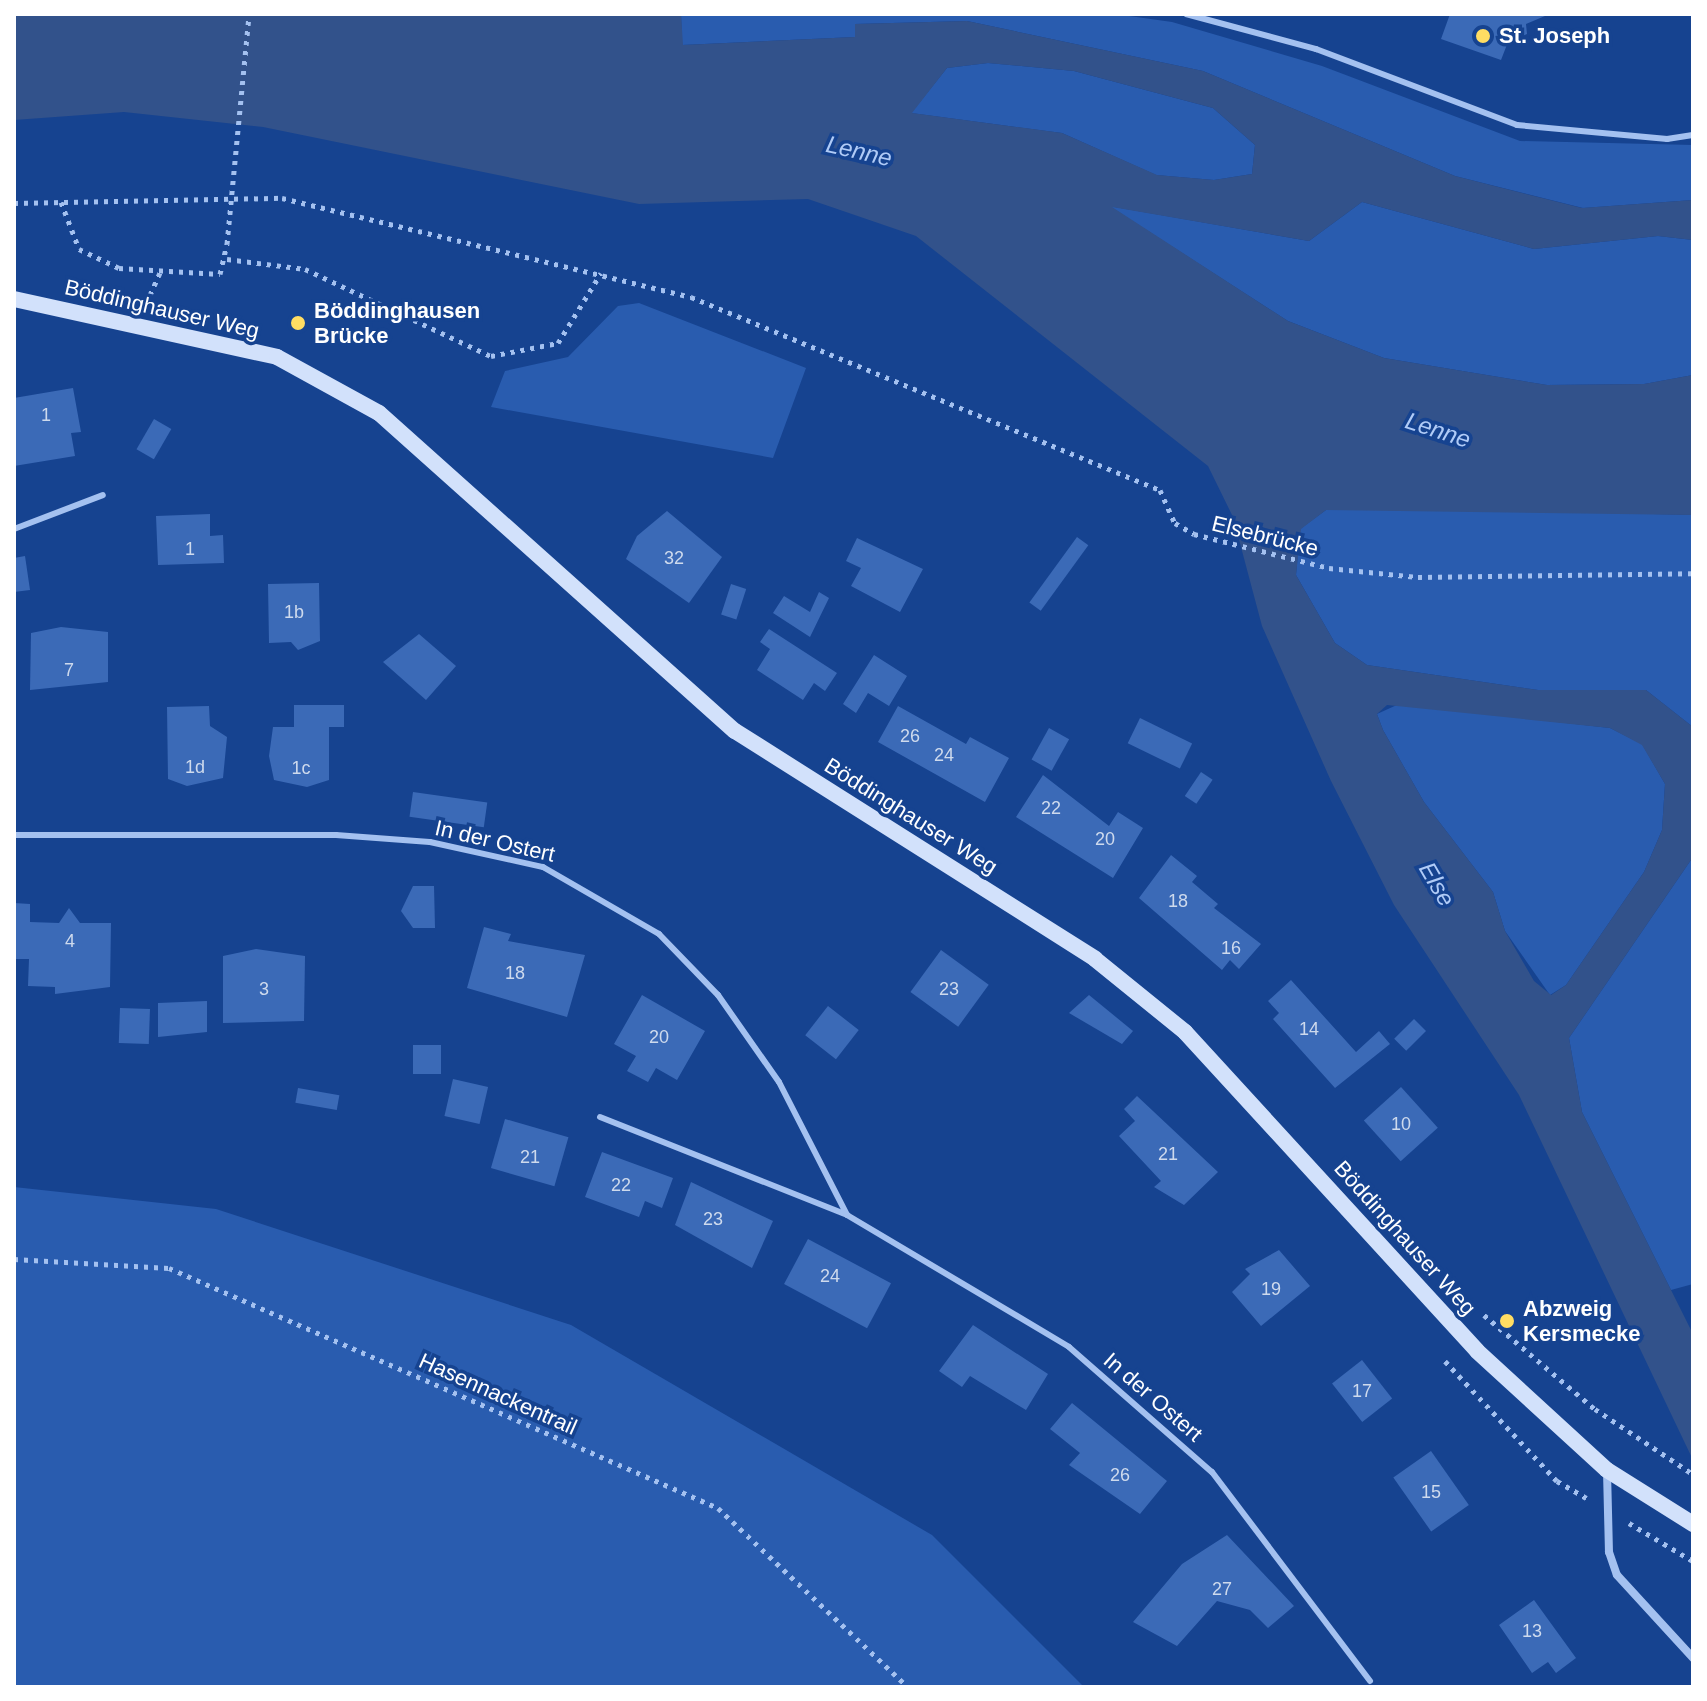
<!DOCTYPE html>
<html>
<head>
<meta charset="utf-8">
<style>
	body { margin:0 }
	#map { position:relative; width:1707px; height:1701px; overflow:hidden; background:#164390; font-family:Helvetica,sans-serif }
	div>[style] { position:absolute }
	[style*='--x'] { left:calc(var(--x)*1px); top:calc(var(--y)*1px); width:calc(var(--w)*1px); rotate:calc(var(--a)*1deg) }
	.green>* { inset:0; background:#295caf }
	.water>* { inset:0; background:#32528b }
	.building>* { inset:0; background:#3b6ab7; transform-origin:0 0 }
	.path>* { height:5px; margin-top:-2.5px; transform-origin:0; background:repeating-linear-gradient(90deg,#a4c1f0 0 4px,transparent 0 10px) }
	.lane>* { height:6px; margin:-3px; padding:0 3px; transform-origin:3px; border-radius:3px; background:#a4c1f0 }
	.street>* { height:8px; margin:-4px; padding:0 4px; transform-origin:4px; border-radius:4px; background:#a4c1f0 }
	.secondary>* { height:16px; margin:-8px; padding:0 8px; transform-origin:8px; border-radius:8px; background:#d2e1fb }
	.path-bridge>* { height:5px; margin-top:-2.5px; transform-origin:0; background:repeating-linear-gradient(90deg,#a4c1f0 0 4px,transparent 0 10px) }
	.dots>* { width:22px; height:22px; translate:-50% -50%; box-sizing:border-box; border:4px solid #164390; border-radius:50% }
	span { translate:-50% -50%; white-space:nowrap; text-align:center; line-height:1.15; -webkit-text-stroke:7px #164390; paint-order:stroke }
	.number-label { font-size:18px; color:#cedaed }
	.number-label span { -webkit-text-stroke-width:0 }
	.poi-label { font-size:22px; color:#fff; font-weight:700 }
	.left { translate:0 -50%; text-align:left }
	.street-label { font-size:22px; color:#fff }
	.water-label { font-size:24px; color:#b0cbf7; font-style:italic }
	.frame { position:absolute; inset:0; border:16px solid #fff; pointer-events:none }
</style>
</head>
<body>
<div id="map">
	<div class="green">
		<i style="clip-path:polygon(681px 14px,1115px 14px,1172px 22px,1322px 66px,1520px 141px,1693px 145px,1693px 200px,1583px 208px,1455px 176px,1203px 71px,967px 21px,855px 24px,855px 37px,682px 45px)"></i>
		<i style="clip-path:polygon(988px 63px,1074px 71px,1213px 108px,1255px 145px,1252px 174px,1214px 180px,1156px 175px,1062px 133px,911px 113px,947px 68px)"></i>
		<i style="clip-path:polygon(1362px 202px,1534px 249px,1658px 236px,1693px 240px,1693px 375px,1644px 384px,1547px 385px,1384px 358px,1288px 321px,1109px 206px,1309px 241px)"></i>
		<i style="clip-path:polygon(639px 303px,806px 368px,773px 458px,491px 407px,505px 371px,568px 357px,618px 306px)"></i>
		<i style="clip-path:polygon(1370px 507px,1693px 515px,1693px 727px,1646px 690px,1538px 690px,1367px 665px,1335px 643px,1296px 575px,1300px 529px,1326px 510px)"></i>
		<i style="clip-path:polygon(1399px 704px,1610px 728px,1642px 744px,1665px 784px,1662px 830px,1644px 872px,1566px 985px,1550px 995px,1505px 931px,1493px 892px,1424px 802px,1383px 730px,1377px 714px)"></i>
		<i style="clip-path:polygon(1693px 857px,1693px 1284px,1671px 1290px,1582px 1112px,1569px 1038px)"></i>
		<i style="clip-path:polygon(14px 1187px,216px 1209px,571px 1325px,932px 1535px,1084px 1687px,14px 1687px)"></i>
	</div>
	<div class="water">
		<i style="clip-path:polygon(evenodd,14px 14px,681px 14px,683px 45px,855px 37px,855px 24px,967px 21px,1203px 71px,1455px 176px,1582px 208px,1693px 200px,1693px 240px,1658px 236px,1534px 249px,1362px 202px,1309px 241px,1112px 207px,1288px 321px,1384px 358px,1547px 385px,1644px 384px,1693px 375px,1693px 515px,1326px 510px,1301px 529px,1296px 575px,1335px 643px,1367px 665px,1538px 690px,1646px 690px,1693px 727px,1693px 857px,1569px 1038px,1582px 1112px,1693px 1334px,1693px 1460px,1519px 1095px,1394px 905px,1331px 781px,1262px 626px,1233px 517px,1208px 466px,916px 236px,808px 199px,639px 204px,263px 127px,124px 112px,14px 120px,14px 14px,988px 63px,1074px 71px,1213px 108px,1255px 145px,1252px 174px,1214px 180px,1157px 175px,1062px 133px,912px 113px,947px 68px,988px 63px,14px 14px,1387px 705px,1610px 728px,1642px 745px,1665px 784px,1662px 830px,1644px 872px,1566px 985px,1551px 995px,1534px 981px,1505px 931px,1493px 892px,1424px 802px,1383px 730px,1377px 714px,1387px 705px)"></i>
	</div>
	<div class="building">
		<i style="clip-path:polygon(1450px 14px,1545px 14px,1545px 16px,1526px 24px,1527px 34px,1508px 42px,1501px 60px,1441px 39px)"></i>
		<i style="clip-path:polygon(73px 388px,81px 432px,71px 433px,75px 456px,14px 466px,14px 398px)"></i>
		<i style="left:154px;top:419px;width:20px;height:35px;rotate:30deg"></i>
		<i style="clip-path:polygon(667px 511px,722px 557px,689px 603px,626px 559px,637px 536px)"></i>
		<i style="clip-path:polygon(210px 514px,210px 536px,223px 535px,224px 563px,158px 565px,156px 516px)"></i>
		<i style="left:1077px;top:537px;width:14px;height:81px;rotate:36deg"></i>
		<i style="clip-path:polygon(857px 538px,923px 569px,900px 612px,851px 586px,861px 568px,846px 561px)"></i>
		<i style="clip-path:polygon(25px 556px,30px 590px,14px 592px,14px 558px)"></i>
		<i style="clip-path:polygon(319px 583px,320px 641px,298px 650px,291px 642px,269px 643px,268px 584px)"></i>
		<i style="left:731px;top:584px;width:16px;height:32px;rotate:18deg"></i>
		<i style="clip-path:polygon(819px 592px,829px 598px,810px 637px,773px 613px,784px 596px,810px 612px)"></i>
		<i style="clip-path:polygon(61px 627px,108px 632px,108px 682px,30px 690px,31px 633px)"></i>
		<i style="clip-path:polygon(769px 629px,837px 673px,825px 691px,814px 683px,803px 700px,757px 670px,770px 649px,760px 642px)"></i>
		<i style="clip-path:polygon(419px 634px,456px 666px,426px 700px,383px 662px)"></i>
		<i style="clip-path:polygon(874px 655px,907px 676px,889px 706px,868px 693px,856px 713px,843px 704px)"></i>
		<i style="clip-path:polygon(294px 705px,344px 705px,344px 727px,329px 727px,329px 780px,307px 787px,274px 780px,269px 756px,273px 727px,294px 727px)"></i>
		<i style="clip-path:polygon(209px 706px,210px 726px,227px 737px,223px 778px,187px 786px,168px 779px,167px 707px)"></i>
		<i style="clip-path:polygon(898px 706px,966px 744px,970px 737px,1009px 758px,985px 802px,878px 742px)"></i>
		<i style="left:1140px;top:718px;width:58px;height:28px;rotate:26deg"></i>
		<i style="left:1049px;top:728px;width:23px;height:36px;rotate:29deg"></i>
		<i style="left:1201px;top:772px;width:14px;height:29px;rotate:34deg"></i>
		<i style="clip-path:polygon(1043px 775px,1109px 826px,1118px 812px,1143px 828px,1113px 878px,1016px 817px)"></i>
		<i style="left:413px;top:792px;width:75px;height:25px;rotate:8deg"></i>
		<i style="clip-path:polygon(1171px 855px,1197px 876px,1192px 882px,1218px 904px,1214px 908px,1261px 944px,1239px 969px,1230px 960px,1222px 970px,1139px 898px)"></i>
		<i style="clip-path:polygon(413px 886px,434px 886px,435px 928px,413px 928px,401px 911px)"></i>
		<i style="clip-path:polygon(14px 903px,30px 904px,30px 922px,59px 923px,69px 908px,80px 923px,111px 923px,110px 987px,55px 994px,55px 987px,28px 986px,29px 959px,14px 959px)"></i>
		<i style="clip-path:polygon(484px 927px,511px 934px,508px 941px,585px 955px,567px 1017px,467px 988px)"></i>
		<i style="clip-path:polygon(256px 949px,305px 956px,304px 1021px,223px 1023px,223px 956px)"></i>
		<i style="left:941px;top:950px;width:59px;height:52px;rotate:36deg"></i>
		<i style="clip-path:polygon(1291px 980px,1356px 1052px,1379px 1031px,1390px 1044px,1335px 1088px,1273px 1019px,1279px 1013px,1268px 1001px)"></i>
		<i style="clip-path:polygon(642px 995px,705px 1031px,677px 1080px,656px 1068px,648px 1082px,627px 1071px,636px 1056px,614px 1044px)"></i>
		<i style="clip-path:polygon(1089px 995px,1133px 1031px,1122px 1044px,1069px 1013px)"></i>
		<i style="clip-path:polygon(207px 1001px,207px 1032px,158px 1037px,158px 1003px)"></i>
		<i style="left:828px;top:1006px;width:39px;height:37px;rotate:38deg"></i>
		<i style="left:120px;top:1008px;width:30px;height:35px;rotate:2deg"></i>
		<i style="left:1414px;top:1019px;width:17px;height:28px;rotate:45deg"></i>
		<i style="left:413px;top:1045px;width:28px;height:29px"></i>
		<i style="left:453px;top:1079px;width:36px;height:38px;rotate:13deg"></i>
		<i style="left:1401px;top:1087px;width:55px;height:50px;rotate:48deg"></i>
		<i style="left:298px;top:1088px;width:42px;height:15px;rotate:10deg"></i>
		<i style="clip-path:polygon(1137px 1096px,1218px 1172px,1184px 1205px,1154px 1187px,1161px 1181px,1119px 1136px,1135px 1121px,1124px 1109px)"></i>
		<i style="left:505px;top:1119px;width:66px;height:51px;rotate:16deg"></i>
		<i style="clip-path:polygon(602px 1152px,673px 1178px,662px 1208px,645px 1201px,639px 1217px,585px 1197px)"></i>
		<i style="clip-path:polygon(691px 1182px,773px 1221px,752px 1268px,675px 1225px)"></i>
		<i style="left:808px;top:1239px;width:94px;height:51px;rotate:28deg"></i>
		<i style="clip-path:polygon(1279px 1250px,1310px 1286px,1261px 1326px,1232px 1292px,1250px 1274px,1245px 1269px)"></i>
		<i style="clip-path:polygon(973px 1325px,1048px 1374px,1026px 1410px,970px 1376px,962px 1387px,939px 1371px)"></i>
		<i style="left:1362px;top:1360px;width:49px;height:38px;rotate:52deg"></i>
		<i style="clip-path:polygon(1072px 1403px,1167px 1481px,1140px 1514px,1069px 1465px,1080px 1453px,1050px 1429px)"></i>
		<i style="left:1431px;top:1451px;width:66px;height:46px;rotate:55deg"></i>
		<i style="clip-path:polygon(1227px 1535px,1294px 1606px,1268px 1628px,1250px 1610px,1217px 1601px,1177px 1646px,1133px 1622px,1182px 1564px)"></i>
		<i style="clip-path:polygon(1534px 1600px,1576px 1658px,1556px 1673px,1548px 1662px,1532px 1673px,1499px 1625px)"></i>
	</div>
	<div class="path">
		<i style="--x:61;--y:202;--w:50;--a:69"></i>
		<i style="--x:79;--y:249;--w:44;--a:25.4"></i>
		<i style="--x:119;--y:268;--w:101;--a:3.4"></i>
		<i style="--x:220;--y:274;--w:31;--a:-77"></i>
		<i style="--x:14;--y:203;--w:268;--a:-1.1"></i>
		<i style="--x:282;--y:198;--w:421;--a:13.6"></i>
		<i style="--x:691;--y:297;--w:507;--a:22.37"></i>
		<i style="--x:1160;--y:490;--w:36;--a:66"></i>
		<i style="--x:1175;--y:523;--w:22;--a:30"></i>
		<i style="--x:1194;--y:534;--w:139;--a:14.1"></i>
		<i style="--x:1329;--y:568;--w:89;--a:5.8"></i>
		<i style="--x:1418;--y:577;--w:275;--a:-0.8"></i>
		<i style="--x:227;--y:259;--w:79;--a:7.3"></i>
		<i style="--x:305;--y:269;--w:205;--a:25.1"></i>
		<i style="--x:491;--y:356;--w:68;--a:-11"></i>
		<i style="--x:558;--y:343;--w:82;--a:-58.4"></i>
		<i style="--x:146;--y:304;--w:35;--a:-66"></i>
		<i style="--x:14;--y:1259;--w:155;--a:3.3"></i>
		<i style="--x:169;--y:1268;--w:599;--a:23.61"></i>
		<i style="--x:718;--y:1508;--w:261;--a:43.3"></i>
		<i style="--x:1484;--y:1315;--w:145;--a:40.3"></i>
		<i style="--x:1595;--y:1409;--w:118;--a:33.6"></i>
		<i style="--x:1445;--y:1361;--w:164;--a:47"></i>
		<i style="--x:1557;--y:1481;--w:34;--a:30"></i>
		<i style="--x:1629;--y:1523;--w:74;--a:30.7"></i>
	</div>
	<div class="lane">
		<i style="--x:1186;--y:14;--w:135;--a:15.1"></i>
		<i style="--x:1316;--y:49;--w:215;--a:20.7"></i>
		<i style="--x:1517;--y:125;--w:151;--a:5.3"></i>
		<i style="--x:1667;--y:139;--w:26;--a:-9"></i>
		<i style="--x:14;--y:529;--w:95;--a:-20.9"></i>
		<i style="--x:14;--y:835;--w:322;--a:0"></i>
		<i style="--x:336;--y:835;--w:94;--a:4.3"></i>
		<i style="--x:430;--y:842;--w:116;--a:12.5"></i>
		<i style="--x:543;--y:867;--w:134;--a:30"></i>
		<i style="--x:659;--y:934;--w:85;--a:46"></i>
		<i style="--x:718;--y:995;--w:106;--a:55"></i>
		<i style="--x:779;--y:1082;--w:149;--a:62.9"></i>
		<i style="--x:600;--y:1117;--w:266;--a:21.6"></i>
		<i style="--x:847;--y:1215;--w:258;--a:30.7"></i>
		<i style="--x:1069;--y:1347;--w:190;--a:41.2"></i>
		<i style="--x:1212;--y:1472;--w:262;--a:52.9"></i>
	</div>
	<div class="street">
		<i style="--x:1607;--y:1471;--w:81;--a:88.6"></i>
		<i style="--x:1609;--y:1552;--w:24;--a:71"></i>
		<i style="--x:1617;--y:1575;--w:113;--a:47.5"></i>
	</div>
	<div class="secondary">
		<i style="--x:14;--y:299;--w:269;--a:12.4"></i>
		<i style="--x:277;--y:357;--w:116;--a:28.8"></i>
		<i style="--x:379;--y:413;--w:477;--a:41.8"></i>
		<i style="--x:735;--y:731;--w:426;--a:32.3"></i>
		<i style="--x:1095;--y:959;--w:116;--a:39"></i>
		<i style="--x:1185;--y:1032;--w:432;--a:47.5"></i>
		<i style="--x:1477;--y:1351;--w:176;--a:42.5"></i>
		<i style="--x:1607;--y:1470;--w:102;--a:32.1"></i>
	</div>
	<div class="path-bridge">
		<i style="--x:227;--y:244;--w:231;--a:-84.5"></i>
	</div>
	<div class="dots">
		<i style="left:1483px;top:36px;background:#ffdd63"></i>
		<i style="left:298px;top:323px;background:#ffdd63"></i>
		<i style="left:1507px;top:1321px;background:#ffdd63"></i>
	</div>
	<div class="number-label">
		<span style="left:46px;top:415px">1</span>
		<span style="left:190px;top:549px">1</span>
		<span style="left:674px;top:558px">32</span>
		<span style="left:294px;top:612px">1b</span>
		<span style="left:69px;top:670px">7</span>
		<span style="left:910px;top:736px">26</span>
		<span style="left:944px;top:755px">24</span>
		<span style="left:195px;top:767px">1d</span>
		<span style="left:301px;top:768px">1c</span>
		<span style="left:1051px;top:808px">22</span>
		<span style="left:1105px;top:839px">20</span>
		<span style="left:1178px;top:901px">18</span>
		<span style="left:70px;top:941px">4</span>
		<span style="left:1231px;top:948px">16</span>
		<span style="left:515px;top:973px">18</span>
		<span style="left:264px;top:989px">3</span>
		<span style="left:949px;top:989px">23</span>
		<span style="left:1309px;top:1029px">14</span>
		<span style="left:659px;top:1037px">20</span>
		<span style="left:1401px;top:1124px">10</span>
		<span style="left:1168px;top:1154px">21</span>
		<span style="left:530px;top:1157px">21</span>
		<span style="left:621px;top:1185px">22</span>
		<span style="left:713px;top:1219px">23</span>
		<span style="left:830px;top:1276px">24</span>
		<span style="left:1271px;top:1289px">19</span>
		<span style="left:1362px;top:1391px">17</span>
		<span style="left:1120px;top:1475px">26</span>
		<span style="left:1431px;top:1492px">15</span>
		<span style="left:1222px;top:1589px">27</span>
		<span style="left:1532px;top:1631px">13</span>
	</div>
	<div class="poi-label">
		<span class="left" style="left:1499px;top:36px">St. Joseph</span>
		<span class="left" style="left:314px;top:323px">Böddinghausen<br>Brücke</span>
		<span class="left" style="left:1523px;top:1321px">Abzweig<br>Kersmecke</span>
	</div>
	<div class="street-label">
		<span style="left:162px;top:309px;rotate:13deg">Böddinghauser Weg</span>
		<span style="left:1265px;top:536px;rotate:14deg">Elsebrücke</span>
		<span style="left:911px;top:816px;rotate:32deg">Böddinghauser Weg</span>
		<span style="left:495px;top:841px;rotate:13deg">In der Ostert</span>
		<span style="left:1405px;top:1238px;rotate:48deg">Böddinghauser Weg</span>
		<span style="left:498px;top:1394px;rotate:24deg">Hasennackentrail</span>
		<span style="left:1153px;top:1397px;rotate:41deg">In der Ostert</span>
	</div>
	<div class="water-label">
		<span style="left:859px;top:151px;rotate:13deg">Lenne</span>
		<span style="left:1438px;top:430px;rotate:18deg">Lenne</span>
		<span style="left:1437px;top:884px;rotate:60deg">Else</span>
	</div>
	<div class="frame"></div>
</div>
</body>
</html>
